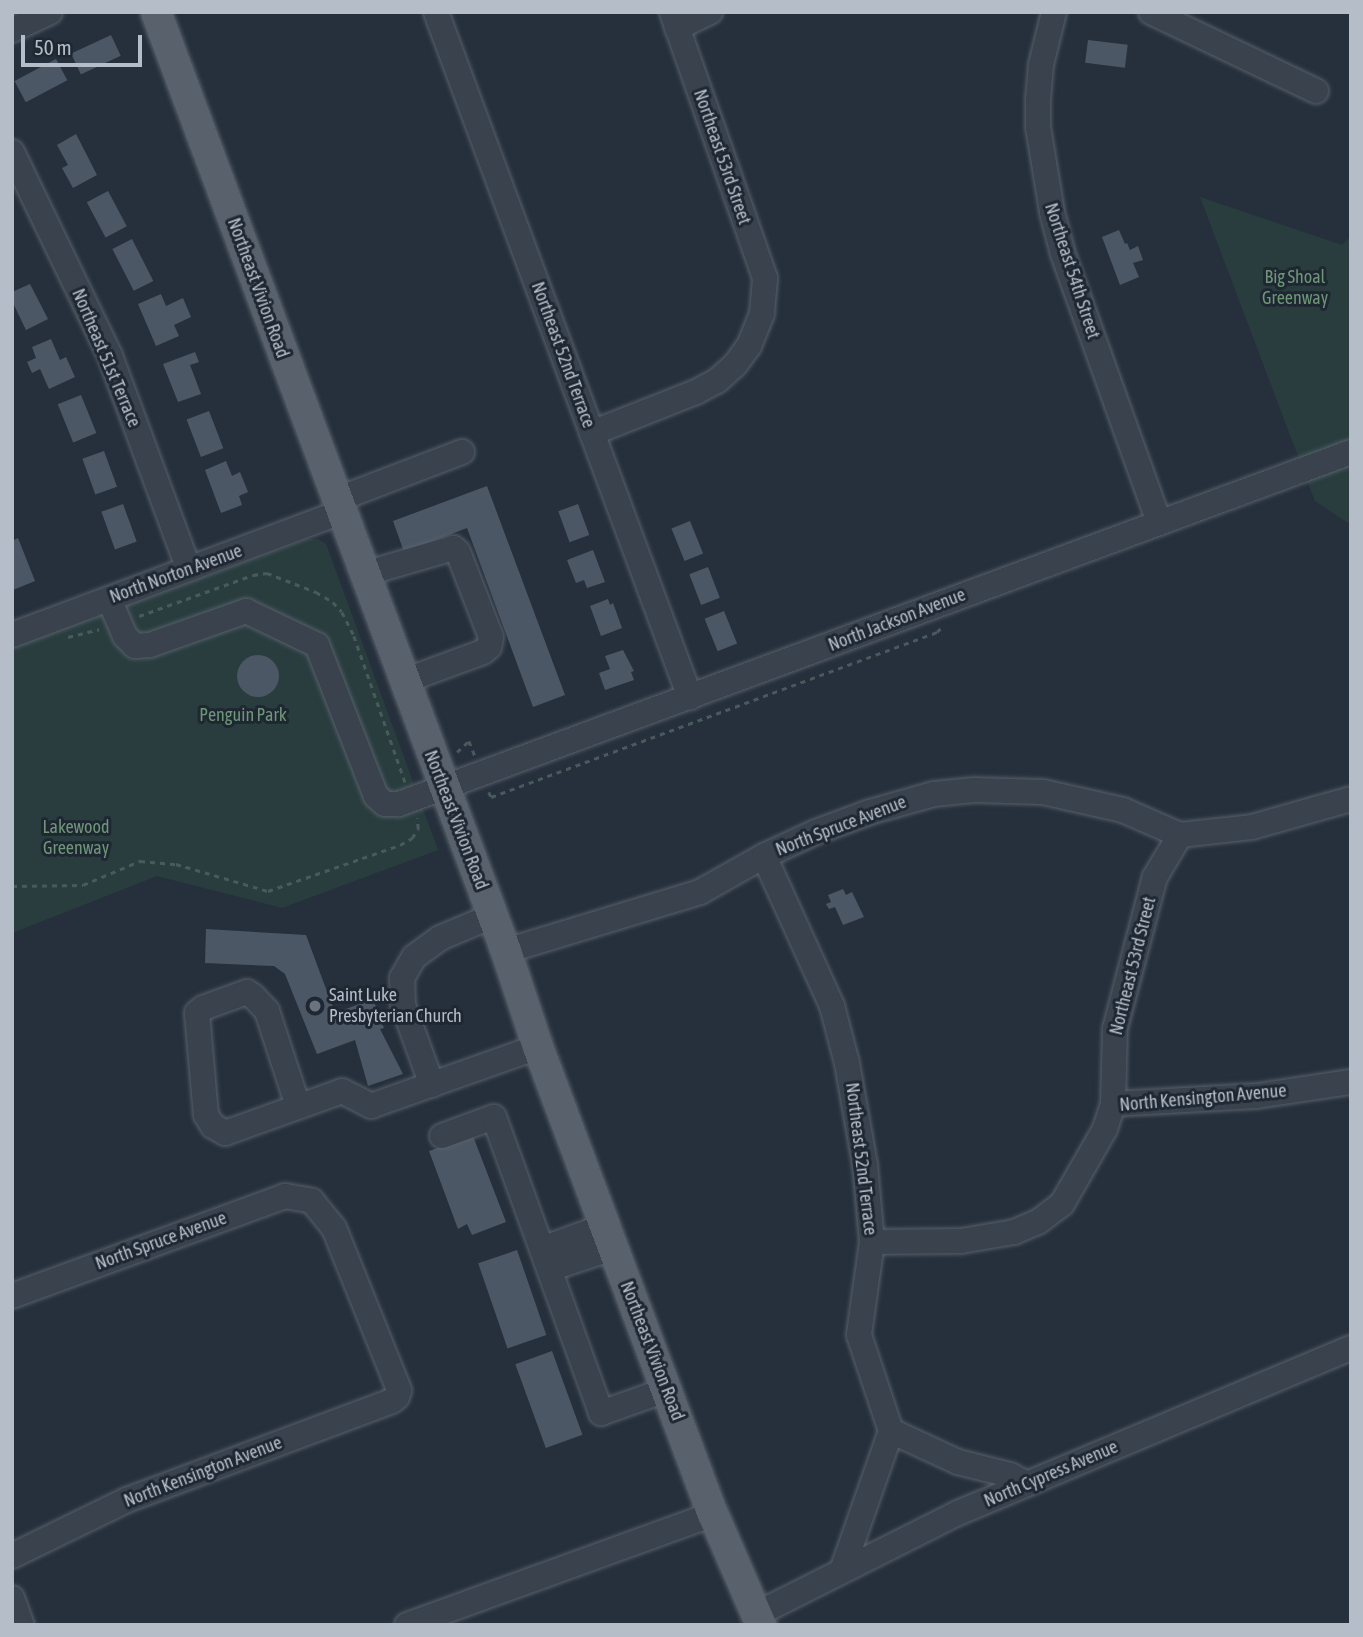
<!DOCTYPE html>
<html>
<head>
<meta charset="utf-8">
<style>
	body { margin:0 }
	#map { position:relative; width:1363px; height:1637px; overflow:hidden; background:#26303c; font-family:"Asap Condensed",sans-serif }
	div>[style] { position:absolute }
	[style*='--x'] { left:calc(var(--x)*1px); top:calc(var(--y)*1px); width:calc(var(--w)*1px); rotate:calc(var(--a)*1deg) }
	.green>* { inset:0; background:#293d3e }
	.building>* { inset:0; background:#4c5765; transform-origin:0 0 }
	.round { border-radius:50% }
	.path>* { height:2.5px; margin-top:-1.25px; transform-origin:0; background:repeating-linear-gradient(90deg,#485a5c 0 5px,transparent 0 10px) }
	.roads { filter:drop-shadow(0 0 2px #57606b) drop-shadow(0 0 2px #57606b) }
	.minor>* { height:24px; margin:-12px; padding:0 12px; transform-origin:12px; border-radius:12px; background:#39424d }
	.major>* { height:30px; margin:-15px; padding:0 15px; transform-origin:15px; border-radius:15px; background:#58616c }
	.dots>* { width:19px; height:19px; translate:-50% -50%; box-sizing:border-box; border:4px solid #1e2732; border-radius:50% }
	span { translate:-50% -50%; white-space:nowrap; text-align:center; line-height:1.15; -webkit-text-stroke:6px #1e2732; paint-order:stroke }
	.street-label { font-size:18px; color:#b5bdc8 }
	.park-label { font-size:18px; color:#6e9777 }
	.poi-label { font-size:18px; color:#b5bdc8 }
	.left { translate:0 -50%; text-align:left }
	.frame { position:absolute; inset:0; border:14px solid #b5bdc8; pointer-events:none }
	.scale { position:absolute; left:21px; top:35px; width:121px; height:32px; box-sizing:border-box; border:4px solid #b5bdc8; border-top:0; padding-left:9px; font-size:21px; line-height:24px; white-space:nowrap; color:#b5bdc8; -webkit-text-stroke:5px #1e2732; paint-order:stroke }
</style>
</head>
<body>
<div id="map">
	<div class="green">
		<i style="clip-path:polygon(1200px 197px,1342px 245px,1351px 236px,1351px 525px,1315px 501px)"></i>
		<i style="clip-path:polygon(307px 539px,318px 539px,326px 544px,438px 850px,282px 908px,157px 876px,12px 933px,12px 648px)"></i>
	</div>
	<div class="building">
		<i style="left:111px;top:35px;width:23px;height:44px;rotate:65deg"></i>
		<i style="left:1088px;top:40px;width:40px;height:23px;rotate:7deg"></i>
		<i style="left:56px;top:59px;width:24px;height:47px;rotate:62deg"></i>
		<i style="clip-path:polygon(76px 134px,97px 175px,73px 188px,62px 168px,68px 165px,57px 145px)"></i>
		<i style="left:108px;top:191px;width:40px;height:24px;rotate:62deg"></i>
		<i style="clip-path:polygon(1119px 230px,1125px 244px,1127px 243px,1130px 250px,1138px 246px,1143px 260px,1133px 263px,1139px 277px,1120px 285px,1102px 237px)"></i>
		<i style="left:132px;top:239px;width:47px;height:22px;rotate:63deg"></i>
		<i style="clip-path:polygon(30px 284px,48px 319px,26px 330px,12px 301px,12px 292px)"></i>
		<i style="clip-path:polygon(161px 294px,166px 306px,183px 298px,191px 317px,174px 325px,179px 336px,156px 346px,138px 304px)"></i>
		<i style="clip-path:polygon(51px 339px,60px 360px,66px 357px,75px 377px,49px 389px,40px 369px,32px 373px,27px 362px,36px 358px,32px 347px)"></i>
		<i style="clip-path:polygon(195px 352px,199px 362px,190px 365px,201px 394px,178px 402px,163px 364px)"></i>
		<i style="left:81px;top:395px;width:41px;height:25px;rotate:68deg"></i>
		<i style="left:209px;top:411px;width:40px;height:24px;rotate:69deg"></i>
		<i style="left:104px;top:451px;width:38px;height:23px;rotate:70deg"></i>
		<i style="clip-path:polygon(226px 461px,232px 476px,240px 472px,248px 492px,239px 496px,242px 505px,221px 513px,205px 470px)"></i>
		<i style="clip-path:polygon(487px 486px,565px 695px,533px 707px,467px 528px,404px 552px,393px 521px)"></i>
		<i style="left:123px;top:504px;width:40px;height:23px;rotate:70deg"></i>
		<i style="left:578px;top:504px;width:33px;height:21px;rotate:70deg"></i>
		<i style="left:690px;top:521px;width:35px;height:20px;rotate:68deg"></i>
		<i style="clip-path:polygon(18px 538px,35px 581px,13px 590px,12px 541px)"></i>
		<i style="clip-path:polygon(593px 550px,605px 582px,587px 588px,584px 580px,576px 583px,567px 560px)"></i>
		<i style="left:708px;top:567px;width:33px;height:20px;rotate:69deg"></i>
		<i style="clip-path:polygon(608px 599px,610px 605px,613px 603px,622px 628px,601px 636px,590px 606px)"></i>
		<i style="left:724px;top:611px;width:35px;height:21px;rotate:68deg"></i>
		<i style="clip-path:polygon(623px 650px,634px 671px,631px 672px,634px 680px,605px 690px,599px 673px,610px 669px,605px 656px)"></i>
		<i class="round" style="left:237px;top:655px;width:42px;height:42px"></i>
		<i style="clip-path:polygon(843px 889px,846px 895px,852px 892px,864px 917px,843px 925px,835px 907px,829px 909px,826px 904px,831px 902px,828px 895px)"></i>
		<i style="clip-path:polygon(206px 929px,306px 935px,335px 1013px,373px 999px,384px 1028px,380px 1029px,403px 1074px,368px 1086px,355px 1040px,317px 1054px,285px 974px,274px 966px,205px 963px)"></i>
		<i style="clip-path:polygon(473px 1136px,506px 1222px,472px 1235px,467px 1224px,458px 1229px,429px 1151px)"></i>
		<i style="left:517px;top:1250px;width:90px;height:41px;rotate:71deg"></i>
		<i style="left:552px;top:1351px;width:89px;height:39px;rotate:70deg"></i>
	</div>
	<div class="path">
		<i style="--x:139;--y:616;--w:121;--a:-19.8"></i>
		<i style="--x:253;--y:575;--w:14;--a:-8"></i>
		<i style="--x:267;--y:573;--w:53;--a:21.2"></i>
		<i style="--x:316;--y:592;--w:20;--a:30"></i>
		<i style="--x:333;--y:602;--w:13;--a:48"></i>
		<i style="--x:342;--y:612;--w:27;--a:63"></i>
		<i style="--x:354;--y:636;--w:155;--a:70.7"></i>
		<i style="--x:68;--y:637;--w:32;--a:-14"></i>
		<i style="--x:457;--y:752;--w:16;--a:-43"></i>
		<i style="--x:469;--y:741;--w:16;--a:68"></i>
		<i style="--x:489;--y:792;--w:5;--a:68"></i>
		<i style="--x:491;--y:797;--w:476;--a:-20.3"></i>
		<i style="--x:937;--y:632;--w:8;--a:-45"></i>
		<i style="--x:12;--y:886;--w:71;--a:-0.8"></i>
		<i style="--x:83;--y:885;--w:62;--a:-22.8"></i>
		<i style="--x:140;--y:861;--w:36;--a:5"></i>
		<i style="--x:176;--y:864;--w:96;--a:16.4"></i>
		<i style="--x:268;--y:891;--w:140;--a:-19.2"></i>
		<i style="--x:400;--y:845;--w:14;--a:-30"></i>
		<i style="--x:412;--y:838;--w:11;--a:-56"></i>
		<i style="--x:418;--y:829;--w:11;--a:-95"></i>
	</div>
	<div class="roads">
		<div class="minor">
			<i style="--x:436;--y:12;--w:731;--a:69.66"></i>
			<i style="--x:1054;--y:12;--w:55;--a:103.8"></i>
			<i style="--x:1041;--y:65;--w:36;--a:95"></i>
			<i style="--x:1038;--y:101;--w:26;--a:90"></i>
			<i style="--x:1038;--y:127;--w:86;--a:80.6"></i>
			<i style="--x:1052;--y:212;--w:43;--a:75.3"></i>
			<i style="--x:1063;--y:254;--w:285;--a:70.3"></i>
			<i style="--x:1151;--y:12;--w:183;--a:25.6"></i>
			<i style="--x:677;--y:28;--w:37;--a:-26"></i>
			<i style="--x:12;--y:30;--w:42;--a:-25.3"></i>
			<i style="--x:12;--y:152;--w:226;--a:64.3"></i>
			<i style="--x:110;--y:356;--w:227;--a:69.7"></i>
			<i style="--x:592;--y:433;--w:112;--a:-21.5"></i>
			<i style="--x:696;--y:392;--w:24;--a:-28"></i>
			<i style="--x:717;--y:381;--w:24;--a:-42"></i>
			<i style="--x:735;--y:365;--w:24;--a:-54"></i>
			<i style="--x:749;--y:346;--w:35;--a:-68"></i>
			<i style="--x:762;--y:313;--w:35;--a:-85"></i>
			<i style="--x:765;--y:278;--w:282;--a:-109.3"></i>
			<i style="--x:336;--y:500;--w:135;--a:-20.9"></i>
			<i style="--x:364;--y:574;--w:93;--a:-16.3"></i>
			<i style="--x:453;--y:548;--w:6;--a:39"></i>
			<i style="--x:458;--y:552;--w:91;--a:68.8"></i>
			<i style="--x:491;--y:637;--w:10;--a:101"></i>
			<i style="--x:489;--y:647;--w:8;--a:140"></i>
			<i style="--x:483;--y:652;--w:84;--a:159.8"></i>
			<i style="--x:109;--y:599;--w:40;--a:66.6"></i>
			<i style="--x:125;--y:636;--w:14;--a:45"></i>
			<i style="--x:135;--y:646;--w:15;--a:-4"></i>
			<i style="--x:150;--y:645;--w:102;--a:-19.5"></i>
			<i style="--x:246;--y:611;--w:79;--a:25.6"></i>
			<i style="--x:317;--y:645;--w:162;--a:68.7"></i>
			<i style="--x:376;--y:796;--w:12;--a:42"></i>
			<i style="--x:385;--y:804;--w:14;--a:0"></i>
			<i style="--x:399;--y:804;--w:1015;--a:-20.29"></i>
			<i style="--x:12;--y:635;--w:351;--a:-20.5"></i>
			<i style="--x:764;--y:856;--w:165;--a:65.6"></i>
			<i style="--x:832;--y:1006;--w:59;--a:75.3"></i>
			<i style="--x:847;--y:1063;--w:104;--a:80"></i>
			<i style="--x:865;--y:1165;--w:77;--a:84.8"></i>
			<i style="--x:872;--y:1242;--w:94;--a:98"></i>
			<i style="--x:859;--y:1335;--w:101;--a:71.6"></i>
			<i style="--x:891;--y:1431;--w:148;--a:109.3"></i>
			<i style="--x:506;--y:951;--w:203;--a:-16.9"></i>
			<i style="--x:700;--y:892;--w:73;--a:-29.4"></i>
			<i style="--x:764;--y:856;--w:57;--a:-24.8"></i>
			<i style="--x:816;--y:832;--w:58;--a:-20.3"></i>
			<i style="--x:870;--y:812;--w:66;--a:-15.7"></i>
			<i style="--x:934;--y:794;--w:40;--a:-5.7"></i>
			<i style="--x:974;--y:790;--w:69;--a:1.7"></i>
			<i style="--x:1043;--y:792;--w:82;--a:12.7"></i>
			<i style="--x:1123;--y:810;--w:62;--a:23.7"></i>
			<i style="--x:1180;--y:835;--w:72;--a:-6.3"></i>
			<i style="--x:1252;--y:827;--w:103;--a:-15.8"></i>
			<i style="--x:432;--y:1085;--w:85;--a:-109.9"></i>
			<i style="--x:403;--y:1005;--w:27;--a:-92"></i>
			<i style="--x:402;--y:978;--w:24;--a:-60"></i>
			<i style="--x:414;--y:957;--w:32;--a:-36"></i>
			<i style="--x:440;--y:938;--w:56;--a:-22.9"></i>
			<i style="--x:1113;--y:1104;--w:144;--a:-3.2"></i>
			<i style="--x:1257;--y:1096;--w:95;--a:-8.5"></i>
			<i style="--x:298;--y:1106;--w:100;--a:-108.1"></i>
			<i style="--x:267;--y:1011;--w:21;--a:-133"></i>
			<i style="--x:253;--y:996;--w:7;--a:-146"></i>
			<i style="--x:247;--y:992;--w:47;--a:160"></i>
			<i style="--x:203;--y:1008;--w:8;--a:140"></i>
			<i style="--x:197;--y:1013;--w:102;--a:85"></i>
			<i style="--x:206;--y:1115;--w:13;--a:58"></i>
			<i style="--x:213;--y:1126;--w:14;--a:30"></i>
			<i style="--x:225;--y:1133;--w:124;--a:-19.7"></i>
			<i style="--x:342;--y:1091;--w:33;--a:27"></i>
			<i style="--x:371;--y:1106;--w:177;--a:-19.5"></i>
			<i style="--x:442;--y:1136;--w:55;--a:-20.1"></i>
			<i style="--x:494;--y:1117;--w:315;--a:70.1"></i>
			<i style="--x:601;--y:1413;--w:69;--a:-19.5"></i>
			<i style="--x:872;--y:1242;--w:89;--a:-0.6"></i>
			<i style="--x:961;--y:1241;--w:54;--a:-9.6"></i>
			<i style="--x:1014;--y:1232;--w:26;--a:-23"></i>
			<i style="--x:1038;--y:1222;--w:30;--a:-37"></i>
			<i style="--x:1062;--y:1204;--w:86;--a:-60.2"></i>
			<i style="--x:1105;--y:1129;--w:26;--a:-72"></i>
			<i style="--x:1113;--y:1104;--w:75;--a:-88.5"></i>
			<i style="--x:1115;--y:1029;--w:157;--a:-75.3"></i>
			<i style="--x:1155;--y:877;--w:49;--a:-59.2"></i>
			<i style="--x:542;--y:1249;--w:67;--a:-20.1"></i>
			<i style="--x:549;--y:1269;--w:67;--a:-18.2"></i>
			<i style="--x:12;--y:1296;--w:291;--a:-20.1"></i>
			<i style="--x:285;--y:1196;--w:27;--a:10"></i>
			<i style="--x:312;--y:1201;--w:35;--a:51"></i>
			<i style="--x:334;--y:1228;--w:175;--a:68.1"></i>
			<i style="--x:399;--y:1390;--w:7;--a:106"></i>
			<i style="--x:891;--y:1431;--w:74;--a:24.8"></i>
			<i style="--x:958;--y:1462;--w:54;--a:14"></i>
			<i style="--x:1010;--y:1475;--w:19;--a:28"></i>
			<i style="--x:12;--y:1556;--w:128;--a:-26"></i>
			<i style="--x:127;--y:1500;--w:283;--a:-20.5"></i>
			<i style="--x:392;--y:1401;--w:6;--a:-39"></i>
			<i style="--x:12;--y:1598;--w:29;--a:70"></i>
			<i style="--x:757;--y:1614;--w:225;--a:-26.7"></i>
			<i style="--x:958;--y:1513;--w:426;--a:-22.8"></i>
			<i style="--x:407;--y:1625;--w:326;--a:-19.9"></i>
		</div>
		<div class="major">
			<i style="--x:156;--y:12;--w:1002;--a:69.56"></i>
			<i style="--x:506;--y:951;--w:101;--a:71.6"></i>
			<i style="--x:538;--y:1047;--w:499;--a:69.5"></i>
			<i style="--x:713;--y:1514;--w:121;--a:66.6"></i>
		</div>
	</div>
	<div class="dots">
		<i style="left:315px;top:1006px;background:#6b7280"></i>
	</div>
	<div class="street-label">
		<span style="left:722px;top:157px;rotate:71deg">Northeast 53rd Street</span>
		<span style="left:1072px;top:271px;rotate:72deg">Northeast 54th Street</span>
		<span style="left:258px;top:288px;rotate:70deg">Northeast Vivion Road</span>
		<span style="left:563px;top:355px;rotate:70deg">Northeast 52nd Terrace</span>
		<span style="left:106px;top:358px;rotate:67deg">Northeast 51st Terrace</span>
		<span style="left:176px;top:574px;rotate:-20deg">North Norton Avenue</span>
		<span style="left:897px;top:620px;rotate:-21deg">North Jackson Avenue</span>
		<span style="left:456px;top:820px;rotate:69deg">Northeast Vivion Road</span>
		<span style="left:841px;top:826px;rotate:-21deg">North Spruce Avenue</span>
		<span style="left:1133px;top:966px;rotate:-76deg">Northeast 53rd Street</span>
		<span style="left:1203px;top:1098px;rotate:-5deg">North Kensington Avenue</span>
		<span style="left:861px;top:1159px;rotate:83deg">Northeast 52nd Terrace</span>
		<span style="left:161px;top:1241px;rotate:-20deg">North Spruce Avenue</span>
		<span style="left:652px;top:1351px;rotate:69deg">Northeast Vivion Road</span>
		<span style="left:203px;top:1472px;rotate:-21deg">North Kensington Avenue</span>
		<span style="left:1051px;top:1474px;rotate:-23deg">North Cypress Avenue</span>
	</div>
	<div class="park-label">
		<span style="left:1295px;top:288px">Big Shoal<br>Greenway</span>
		<span style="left:243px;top:715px">Penguin Park</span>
		<span style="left:76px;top:838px">Lakewood<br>Greenway</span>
	</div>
	<div class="poi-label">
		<span class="left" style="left:329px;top:1006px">Saint Luke<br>Presbyterian Church</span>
	</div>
	<div class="frame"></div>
	<div class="scale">50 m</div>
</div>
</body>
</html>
